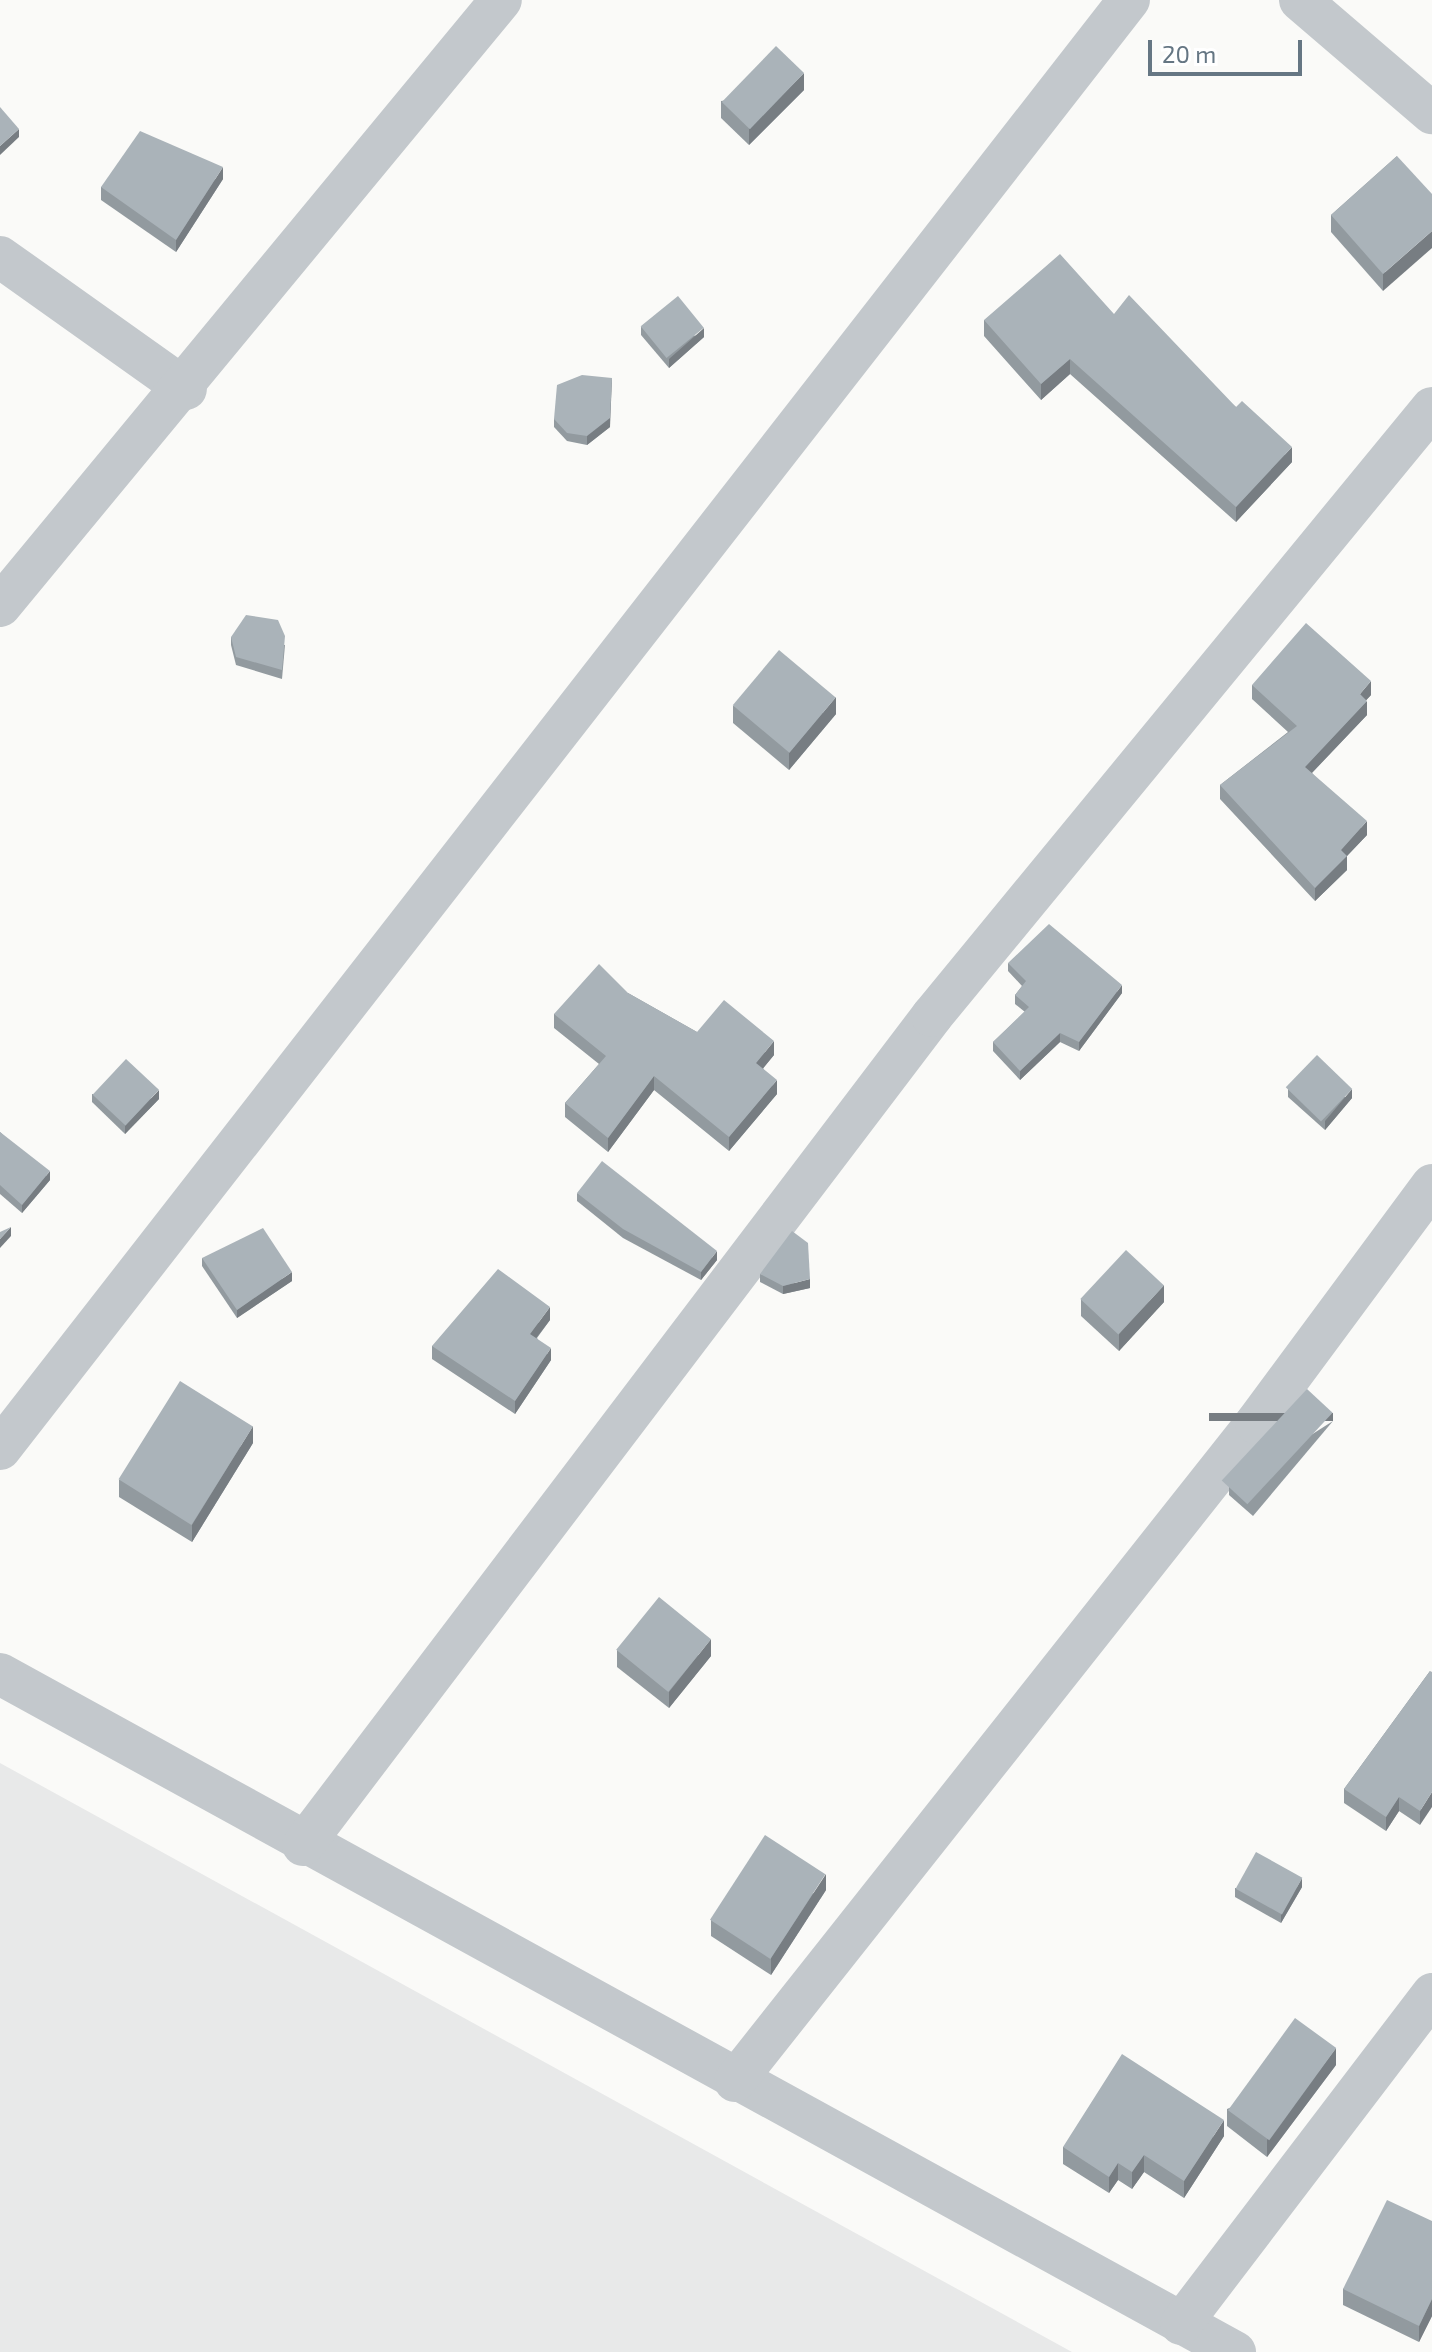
<!DOCTYPE html>
<html>
<head>
<meta charset="utf-8">
<style>
	body { margin:0 }
	#map { position:relative; width:1432px; height:2352px; overflow:hidden; background:#fafaf8; font-family:"Exo 2",sans-serif }
	div>[style] { position:absolute }
	[style*='--x'] { left:calc(var(--x)*1px); top:calc(var(--y)*1px); width:calc(var(--w)*1px); rotate:calc(var(--a)*1deg) }
	.built>* { inset:0; background:#e8e9e9 }
	.minor>* { height:42px; margin:-21px; padding:0 21px; transform-origin:21px; border-radius:21px; background:#c3c8cc }
	.wall>* { inset:0; background:#929a9f }
	.shaded-wall>* { inset:0; background:#777d82; transform-origin:0 0 }
	.building>* { inset:0; background:#aab3b9; transform-origin:0 0 }
	span { translate:-50% -50%; white-space:nowrap; text-align:center; line-height:1.15; -webkit-text-stroke:8px #fff; paint-order:stroke }
	.scale { position:absolute; left:1148px; top:40px; width:154px; height:36px; box-sizing:border-box; border:4px solid #657683; border-top:0; padding-left:10px; font-size:24px; line-height:28px; white-space:nowrap; color:#657683; -webkit-text-stroke:6px #fff; paint-order:stroke }
</style>
</head>
<body>
<div id="map">
	<div class="built">
		<i style="clip-path:polygon(0 1762px,0 1763px,1072px 2352px,0 2352px)"></i>
	</div>
	<div class="minor">
		<i style="--x:1300;--y:0;--w:174;--a:40.6"></i>
		<i style="--x:0;--y:257;--w:228;--a:35.4"></i>
		<i style="--x:0;--y:606;--w:786;--a:-50.42"></i>
		<i style="--x:0;--y:1449;--w:1837;--a:-52.08"></i>
		<i style="--x:0;--y:1674;--w:1409;--a:28.77"></i>
		<i style="--x:303;--y:1845;--w:1041;--a:-52.81"></i>
		<i style="--x:932;--y:1016;--w:787;--a:-50.57"></i>
		<i style="--x:735;--y:2081;--w:839;--a:-51.63"></i>
		<i style="--x:1256;--y:1423;--w:296;--a:-53.5"></i>
		<i style="--x:1181;--y:2324;--w:415;--a:-52.7"></i>
	</div>
	<div class="wall">
		<i style="clip-path:polygon(804px 90px,749px 145px,721px 118px,721px 101px)"></i>
		<i style="clip-path:polygon(1397px 156px,1383px 291px,1331px 232px,1331px 215px)"></i>
		<i style="clip-path:polygon(223px 179px,176px 252px,101px 200px,101px 187px)"></i>
		<i style="clip-path:polygon(1114px 314px,1236px 407px,1292px 462px,1236px 522px,1070px 374px,1041px 400px,984px 336px,984px 320px)"></i>
		<i style="clip-path:polygon(641px 327px,704px 337px,669px 368px,641px 335px)"></i>
		<i style="clip-path:polygon(554px 419px,610px 427px,587px 445px,567px 441px,554px 427px)"></i>
		<i style="clip-path:polygon(231px 637px,285px 645px,282px 679px,236px 665px,231px 645px)"></i>
		<i style="clip-path:polygon(1252px 685px,1371px 695px,1366px 700px,1367px 715px,1312px 773px,1367px 835px,1347px 856px,1347px 870px,1315px 901px,1220px 799px,1220px 785px,1288px 732px,1252px 699px)"></i>
		<i style="clip-path:polygon(733px 706px,836px 714px,789px 770px,733px 723px)"></i>
		<i style="clip-path:polygon(1008px 963px,1122px 993px,1079px 1051px,1060px 1042px,1020px 1080px,993px 1051px,993px 1042px,1025px 1012px,1015px 1004px,1015px 995px,1022px 986px,1008px 971px)"></i>
		<i style="clip-path:polygon(628px 993px,697px 1032px,774px 1055px,763px 1068px,777px 1094px,729px 1151px,654px 1090px,608px 1152px,565px 1117px,565px 1103px,599px 1064px,554px 1028px,554px 1014px)"></i>
		<i style="clip-path:polygon(1288px 1089px,1352px 1098px,1325px 1130px,1288px 1097px)"></i>
		<i style="clip-path:polygon(92px 1094px,159px 1099px,125px 1134px,92px 1102px)"></i>
		<i style="clip-path:polygon(0 1132px,50px 1180px,22px 1213px,0 1194px)"></i>
		<i style="clip-path:polygon(577px 1193px,717px 1260px,701px 1280px,623px 1238px,577px 1201px)"></i>
		<i style="clip-path:polygon(202px 1258px,292px 1281px,237px 1318px,202px 1266px)"></i>
		<i style="clip-path:polygon(760px 1274px,810px 1288px,783px 1294px,760px 1282px)"></i>
		<i style="clip-path:polygon(1081px 1299px,1164px 1302px,1119px 1351px,1081px 1316px)"></i>
		<i style="clip-path:polygon(550px 1320px,537px 1338px,551px 1360px,515px 1414px,432px 1359px,432px 1346px)"></i>
		<i style="clip-path:polygon(1333px 1421px,1253px 1516px,1229px 1495px,1229px 1487px)"></i>
		<i style="clip-path:polygon(253px 1443px,192px 1542px,119px 1497px,119px 1480px)"></i>
		<i style="clip-path:polygon(617px 1650px,711px 1656px,669px 1708px,617px 1667px)"></i>
		<i style="clip-path:polygon(1430px 1671px,1420px 1825px,1399px 1811px,1386px 1831px,1344px 1803px,1344px 1789px)"></i>
		<i style="clip-path:polygon(1302px 1887px,1281px 1923px,1235px 1897px,1235px 1888px)"></i>
		<i style="clip-path:polygon(826px 1890px,771px 1975px,711px 1936px,711px 1920px)"></i>
		<i style="clip-path:polygon(1336px 2065px,1267px 2157px,1227px 2126px,1227px 2109px)"></i>
		<i style="clip-path:polygon(1224px 2136px,1184px 2198px,1144px 2172px,1132px 2189px,1118px 2180px,1109px 2193px,1063px 2164px,1063px 2147px)"></i>
		<i style="clip-path:polygon(1432px 2221px,1432px 2316px,1419px 2342px,1343px 2305px,1343px 2289px)"></i>
	</div>
	<div class="shaded-wall">
		<i style="clip-path:polygon(804px 73px,804px 90px,749px 145px,749px 128px)"></i>
		<i style="clip-path:polygon(19px 129px,19px 137px,0 155px,0 146px)"></i>
		<i style="clip-path:polygon(223px 167px,223px 179px,176px 252px,176px 240px)"></i>
		<i style="clip-path:polygon(1432px 231px,1432px 248px,1383px 291px,1383px 274px)"></i>
		<i style="clip-path:polygon(704px 328px,704px 337px,669px 368px,669px 359px)"></i>
		<i style="clip-path:polygon(1070px 359px,1070px 374px,1041px 400px,1041px 384px)"></i>
		<i style="clip-path:polygon(612px 378px,610px 427px,587px 445px,587px 436px)"></i>
		<i style="clip-path:polygon(1292px 447px,1292px 462px,1236px 522px,1236px 507px)"></i>
		<i style="clip-path:polygon(1371px 681px,1371px 695px,1360px 707px,1360px 694px)"></i>
		<i style="clip-path:polygon(836px 697px,836px 714px,789px 770px,789px 753px)"></i>
		<i style="clip-path:polygon(1367px 701px,1367px 715px,1305px 780px,1305px 767px)"></i>
		<i style="clip-path:polygon(1367px 821px,1367px 835px,1347px 856px,1347px 870px,1315px 901px,1315px 888px,1341px 850px)"></i>
		<i style="clip-path:polygon(1122px 985px,1122px 993px,1079px 1051px,1079px 1042px)"></i>
		<i style="clip-path:polygon(1060px 1033px,1060px 1042px,1020px 1080px,1020px 1071px)"></i>
		<i style="clip-path:polygon(774px 1041px,774px 1055px,756px 1077px,756px 1063px)"></i>
		<i style="clip-path:polygon(654px 1076px,654px 1090px,608px 1152px,608px 1138px)"></i>
		<i style="clip-path:polygon(777px 1080px,777px 1094px,729px 1151px,729px 1137px)"></i>
		<i style="clip-path:polygon(1352px 1089px,1352px 1098px,1325px 1130px,1325px 1121px)"></i>
		<i style="clip-path:polygon(159px 1090px,159px 1099px,125px 1134px,125px 1126px)"></i>
		<i style="clip-path:polygon(50px 1171px,50px 1180px,22px 1213px,22px 1205px)"></i>
		<i style="clip-path:polygon(11px 1227px,11px 1236px,0 1248px,0 1239px)"></i>
		<i style="clip-path:polygon(717px 1251px,717px 1260px,701px 1280px,701px 1272px)"></i>
		<i style="clip-path:polygon(292px 1272px,292px 1281px,237px 1318px,237px 1310px)"></i>
		<i style="clip-path:polygon(810px 1279px,810px 1288px,783px 1294px,783px 1286px)"></i>
		<i style="clip-path:polygon(1164px 1285px,1164px 1302px,1119px 1351px,1119px 1334px)"></i>
		<i style="clip-path:polygon(550px 1307px,550px 1320px,530px 1346px,530px 1334px)"></i>
		<i style="clip-path:polygon(551px 1348px,551px 1360px,515px 1414px,515px 1401px)"></i>
		<i style="left:1333px;top:1413px;width:8px;height:124px;rotate:90deg"></i>
		<i style="clip-path:polygon(253px 1426px,253px 1443px,192px 1542px,192px 1525px)"></i>
		<i style="clip-path:polygon(711px 1639px,711px 1656px,669px 1708px,669px 1692px)"></i>
		<i style="clip-path:polygon(1432px 1792px,1432px 1807px,1420px 1825px,1420px 1811px)"></i>
		<i style="clip-path:polygon(1399px 1797px,1399px 1811px,1386px 1831px,1386px 1817px)"></i>
		<i style="clip-path:polygon(826px 1874px,826px 1890px,771px 1975px,771px 1958px)"></i>
		<i style="clip-path:polygon(1302px 1878px,1302px 1887px,1281px 1923px,1281px 1915px)"></i>
		<i style="clip-path:polygon(1336px 2048px,1336px 2065px,1267px 2157px,1267px 2140px)"></i>
		<i style="clip-path:polygon(1224px 2120px,1224px 2136px,1184px 2198px,1184px 2181px)"></i>
		<i style="clip-path:polygon(1144px 2155px,1144px 2172px,1132px 2189px,1132px 2172px)"></i>
		<i style="clip-path:polygon(1118px 2163px,1118px 2180px,1109px 2193px,1109px 2177px)"></i>
		<i style="clip-path:polygon(1432px 2299px,1432px 2316px,1419px 2342px,1419px 2326px)"></i>
	</div>
	<div class="building">
		<i style="left:776px;top:46px;width:39px;height:78px;rotate:44deg"></i>
		<i style="clip-path:polygon(0 107px,19px 129px,0 146px)"></i>
		<i style="clip-path:polygon(140px 131px,223px 167px,176px 240px,101px 187px)"></i>
		<i style="clip-path:polygon(1397px 156px,1432px 194px,1432px 231px,1383px 274px,1331px 215px)"></i>
		<i style="clip-path:polygon(1060px 254px,1114px 314px,1129px 295px,1236px 407px,1242px 401px,1292px 447px,1236px 507px,1070px 359px,1041px 384px,984px 320px)"></i>
		<i style="left:678px;top:296px;width:41px;height:48px;rotate:51deg"></i>
		<i style="clip-path:polygon(582px 375px,612px 378px,610px 418px,587px 436px,567px 433px,554px 419px,557px 385px)"></i>
		<i style="clip-path:polygon(246px 615px,278px 620px,285px 636px,282px 670px,236px 657px,231px 637px)"></i>
		<i style="clip-path:polygon(1306px 623px,1371px 681px,1360px 694px,1367px 701px,1305px 767px,1367px 821px,1341px 850px,1347px 856px,1315px 888px,1220px 785px,1297px 726px,1252px 685px)"></i>
		<i style="left:779px;top:650px;width:74px;height:72px;rotate:40deg"></i>
		<i style="clip-path:polygon(1049px 924px,1122px 985px,1079px 1042px,1060px 1033px,1020px 1071px,993px 1042px,1029px 1007px,1015px 995px,1026px 981px,1008px 963px)"></i>
		<i style="clip-path:polygon(599px 964px,628px 993px,697px 1032px,724px 1000px,774px 1041px,756px 1063px,777px 1080px,729px 1137px,654px 1076px,608px 1138px,565px 1103px,606px 1056px,554px 1014px)"></i>
		<i style="left:1317px;top:1055px;width:49px;height:45px;rotate:44deg"></i>
		<i style="left:126px;top:1059px;width:45px;height:49px;rotate:43deg"></i>
		<i style="clip-path:polygon(0 1132px,50px 1171px,22px 1205px,0 1185px)"></i>
		<i style="clip-path:polygon(602px 1161px,717px 1251px,701px 1272px,623px 1229px,577px 1193px)"></i>
		<i style="clip-path:polygon(11px 1227px,0 1239px,0 1232px)"></i>
		<i style="clip-path:polygon(263px 1228px,292px 1272px,237px 1310px,202px 1258px)"></i>
		<i style="clip-path:polygon(792px 1231px,808px 1243px,810px 1279px,783px 1286px,760px 1274px)"></i>
		<i style="left:1126px;top:1250px;width:52px;height:67px;rotate:43deg"></i>
		<i style="clip-path:polygon(498px 1269px,550px 1307px,530px 1334px,551px 1348px,515px 1401px,432px 1346px)"></i>
		<i style="left:180px;top:1381px;width:86px;height:116px;rotate:32deg"></i>
		<i style="left:1307px;top:1389px;width:35px;height:125px;rotate:43deg"></i>
		<i style="left:659px;top:1597px;width:67px;height:68px;rotate:39deg"></i>
		<i style="clip-path:polygon(1430px 1671px,1432px 1672px,1432px 1792px,1420px 1811px,1399px 1797px,1386px 1817px,1344px 1789px)"></i>
		<i style="left:765px;top:1835px;width:72px;height:101px;rotate:33deg"></i>
		<i style="left:1256px;top:1852px;width:53px;height:42px;rotate:29deg"></i>
		<i style="left:1295px;top:2018px;width:51px;height:114px;rotate:36deg"></i>
		<i style="clip-path:polygon(1122px 2054px,1224px 2120px,1184px 2181px,1144px 2155px,1132px 2172px,1118px 2163px,1109px 2177px,1063px 2147px)"></i>
		<i style="clip-path:polygon(1387px 2200px,1432px 2221px,1432px 2299px,1419px 2326px,1343px 2289px)"></i>
	</div>
	<div class="scale">20 m</div>
</div>
</body>
</html>
